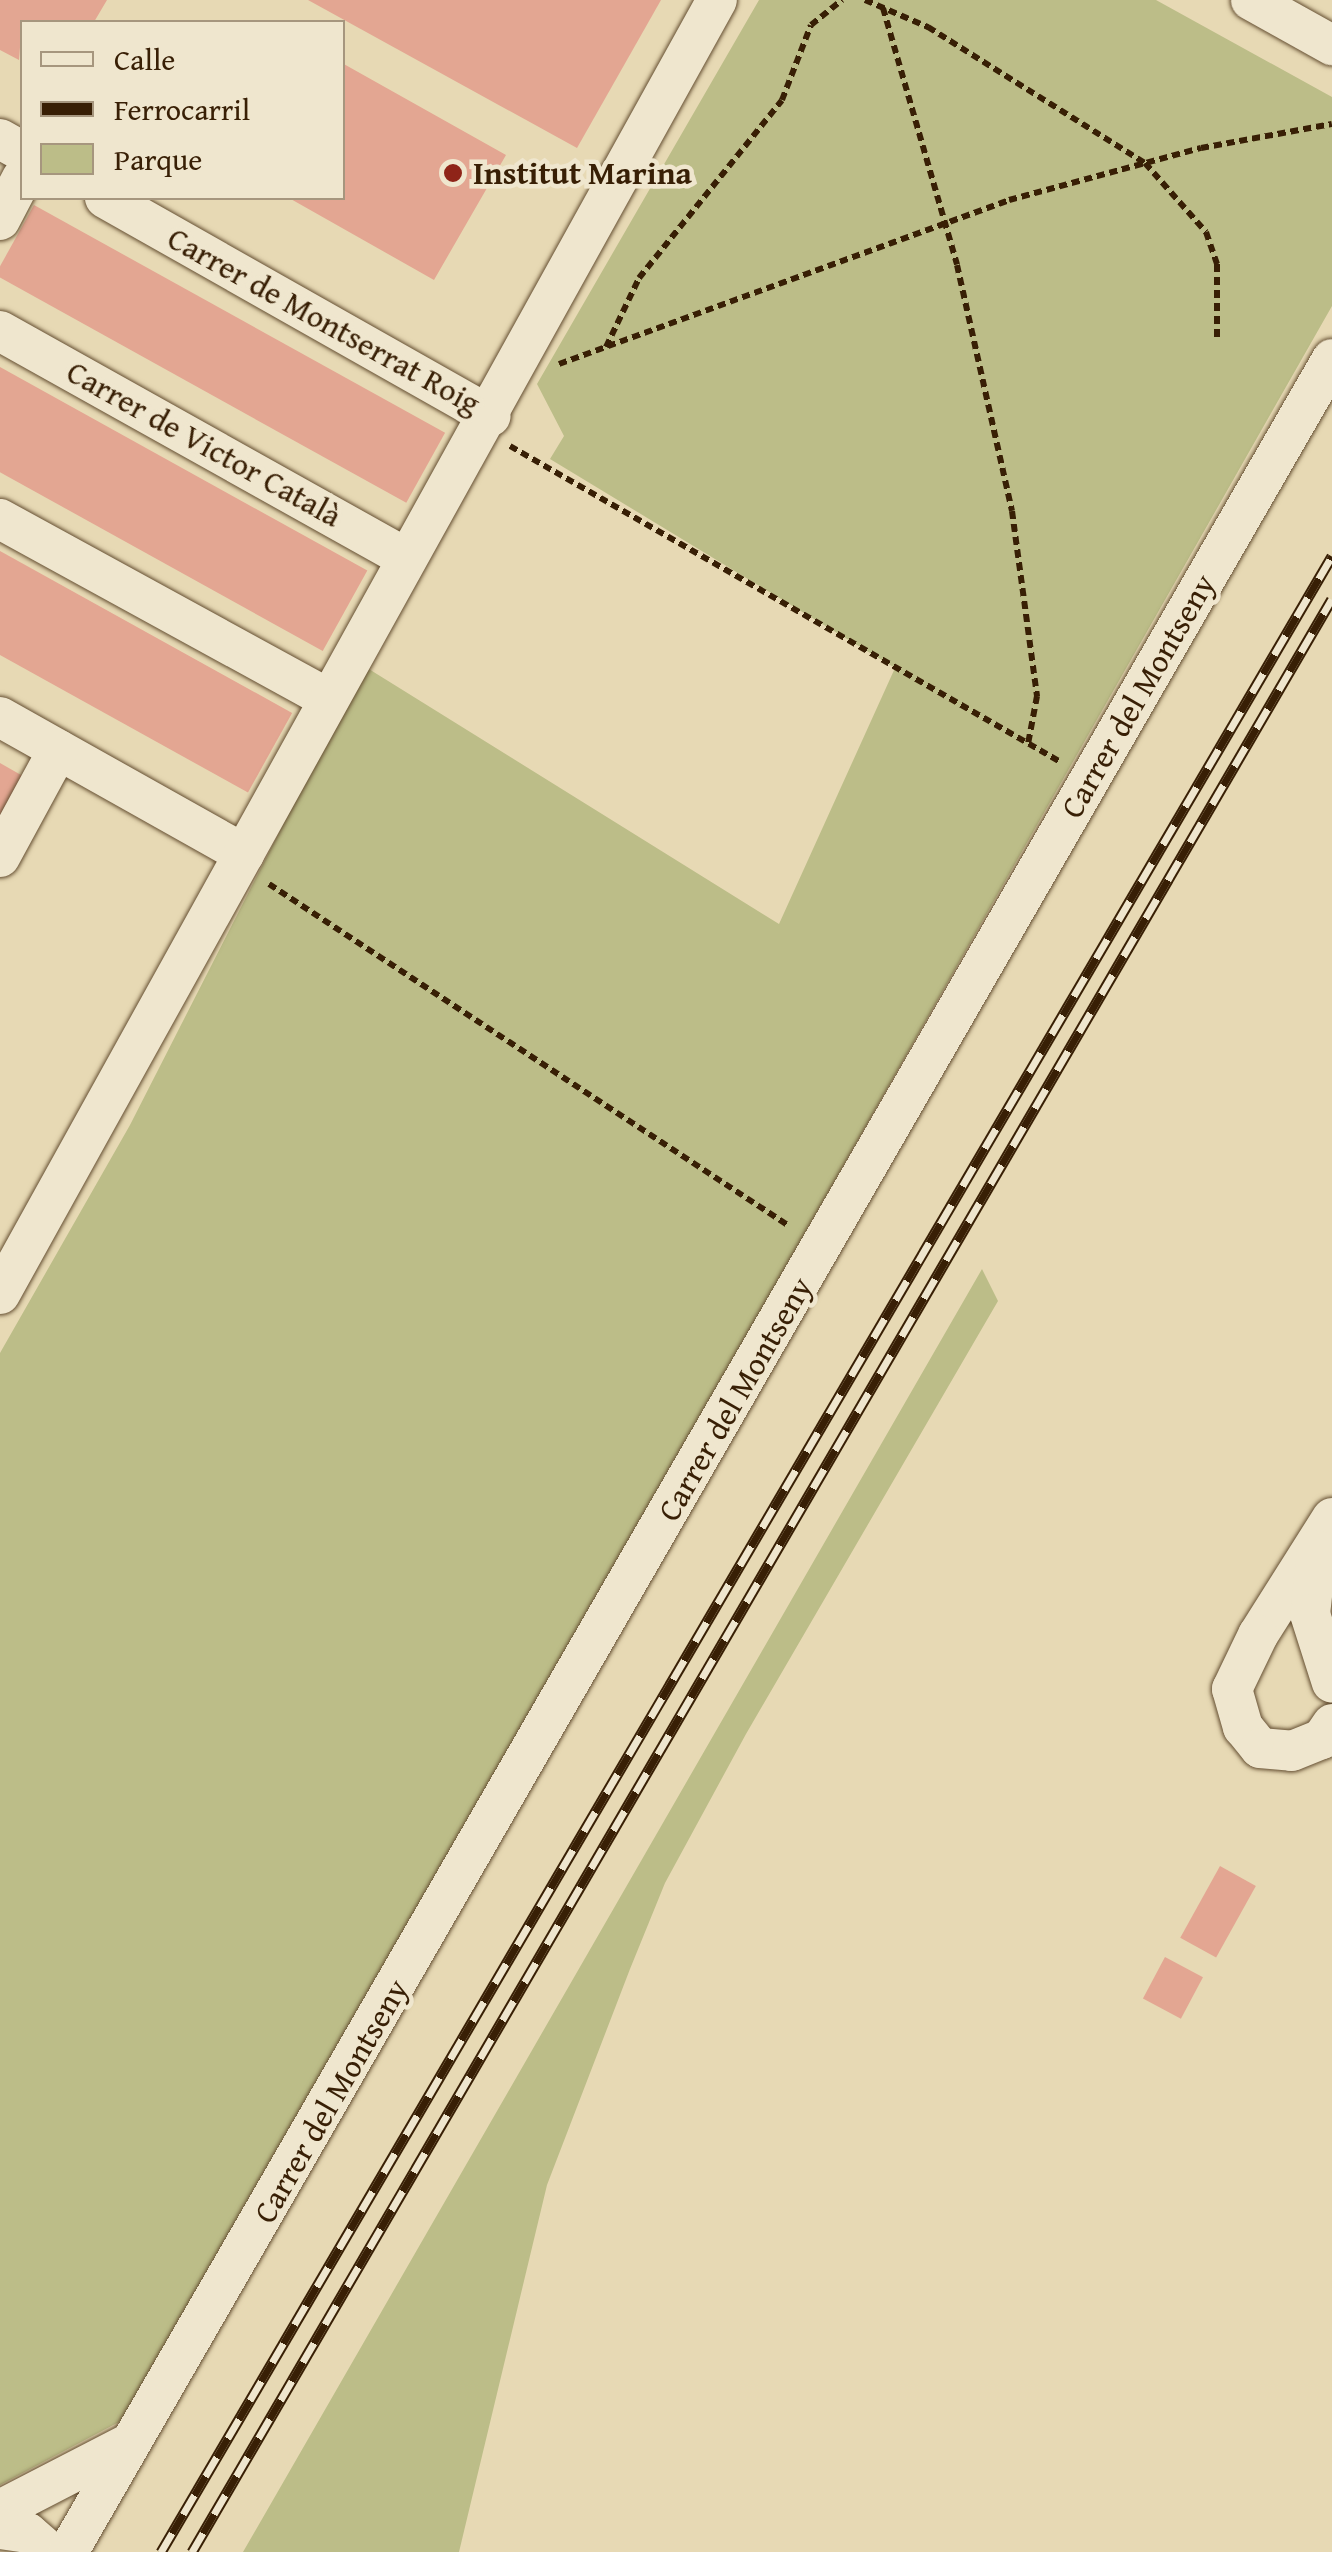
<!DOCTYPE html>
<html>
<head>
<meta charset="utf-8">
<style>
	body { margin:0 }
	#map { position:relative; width:1332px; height:2552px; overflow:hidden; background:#e7d9b4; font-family:"Gentium Book Plus",serif }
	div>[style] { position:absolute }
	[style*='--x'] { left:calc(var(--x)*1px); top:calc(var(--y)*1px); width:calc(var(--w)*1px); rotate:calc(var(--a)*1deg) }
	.green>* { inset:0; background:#bcbd88 }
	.building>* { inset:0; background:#e3a692; transform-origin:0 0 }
	.path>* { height:6px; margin-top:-3px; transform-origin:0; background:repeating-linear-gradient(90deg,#381f05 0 8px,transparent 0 13px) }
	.roads { filter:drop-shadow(0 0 2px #644e31) drop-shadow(0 0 2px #644e31) }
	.minor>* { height:40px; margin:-20px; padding:0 20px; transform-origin:20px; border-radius:20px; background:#efe6ce }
	.rail>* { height:11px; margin-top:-5.5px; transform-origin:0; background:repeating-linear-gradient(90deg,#efe6ce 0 22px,#381f05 0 44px); box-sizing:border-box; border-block:2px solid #381f05 }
	.dots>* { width:28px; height:28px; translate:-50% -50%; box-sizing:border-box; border:5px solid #efe6ce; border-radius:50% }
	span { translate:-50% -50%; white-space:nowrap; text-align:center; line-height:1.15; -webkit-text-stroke:9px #efe6ce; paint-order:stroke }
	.poi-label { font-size:32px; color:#381f05; font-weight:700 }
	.left { translate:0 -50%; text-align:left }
	.street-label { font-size:32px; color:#381f05 }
	.legend { position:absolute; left:20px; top:20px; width:325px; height:180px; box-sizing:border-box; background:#efe6ce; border:2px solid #a6967e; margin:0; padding:12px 18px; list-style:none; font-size:30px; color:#381f05 }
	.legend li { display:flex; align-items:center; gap:20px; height:50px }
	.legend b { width:50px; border:2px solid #a6967e }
</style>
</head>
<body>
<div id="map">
	<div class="green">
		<i style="clip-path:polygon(759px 0,1156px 0,1332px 97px,1332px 306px,134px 2414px,0 2485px,0 1353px,130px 1125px,364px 666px,779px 924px,895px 668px,550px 459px,564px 436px,537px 384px)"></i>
		<i style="clip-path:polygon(982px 1269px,998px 1301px,746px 1734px,665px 1883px,630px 1969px,547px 2185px,459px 2552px,243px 2552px)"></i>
	</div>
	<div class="building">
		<i style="clip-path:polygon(0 0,107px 0,94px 22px,22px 22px,19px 60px,0 50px)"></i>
		<i style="clip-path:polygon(308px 0,661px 0,577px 148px)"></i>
		<i style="clip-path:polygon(342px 63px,506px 155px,434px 280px,289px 198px,342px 198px)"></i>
		<i style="left:34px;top:205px;width:470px;height:80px;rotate:29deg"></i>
		<i style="left:0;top:367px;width:420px;height:92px;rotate:29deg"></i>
		<i style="left:0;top:551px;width:334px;height:91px;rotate:29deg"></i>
		<i style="clip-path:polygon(0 763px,35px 783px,0 845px)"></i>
		<i style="left:1220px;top:1866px;width:41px;height:82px;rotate:29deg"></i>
		<i style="left:1165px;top:1957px;width:43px;height:47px;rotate:28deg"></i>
	</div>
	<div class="path">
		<i style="--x:865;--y:0;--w:69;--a:23.2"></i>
		<i style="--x:928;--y:27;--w:256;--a:32.1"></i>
		<i style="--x:1145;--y:163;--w:92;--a:48.5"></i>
		<i style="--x:1206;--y:232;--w:34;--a:71"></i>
		<i style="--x:1217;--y:264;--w:77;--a:90"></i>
		<i style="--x:883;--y:8;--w:267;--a:73.9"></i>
		<i style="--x:957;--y:265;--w:252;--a:77.4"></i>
		<i style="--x:1012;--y:511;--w:187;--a:82.3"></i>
		<i style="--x:1037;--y:696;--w:49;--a:100.6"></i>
		<i style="--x:606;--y:347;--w:76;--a:-64.4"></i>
		<i style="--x:639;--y:278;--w:228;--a:-51.2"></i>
		<i style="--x:782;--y:100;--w:80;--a:-68.9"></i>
		<i style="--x:811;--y:25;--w:40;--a:-39"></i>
		<i style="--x:559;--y:364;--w:479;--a:-20"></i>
		<i style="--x:1009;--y:200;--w:199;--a:-15.2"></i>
		<i style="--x:1201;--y:148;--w:133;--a:-10.4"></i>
		<i style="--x:510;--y:446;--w:633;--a:29.85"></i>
		<i style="--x:269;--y:884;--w:622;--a:33.33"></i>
	</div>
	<div class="roads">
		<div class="minor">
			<i style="--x:1251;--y:0;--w:93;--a:29.1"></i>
			<i style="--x:0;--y:139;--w:25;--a:29"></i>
			<i style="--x:105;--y:198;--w:443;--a:29.5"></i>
			<i style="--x:0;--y:220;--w:47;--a:-62.4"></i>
			<i style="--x:0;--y:331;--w:466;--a:29.2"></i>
			<i style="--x:0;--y:519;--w:375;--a:28.7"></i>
			<i style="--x:0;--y:717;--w:280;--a:29.3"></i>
			<i style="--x:0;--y:857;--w:122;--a:-61.5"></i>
			<i style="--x:0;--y:1294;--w:1479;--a:-61.01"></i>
			<i style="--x:1332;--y:1518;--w:138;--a:122.3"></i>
			<i style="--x:1258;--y:1635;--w:60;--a:115.7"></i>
			<i style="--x:1232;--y:1689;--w:40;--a:74"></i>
			<i style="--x:1243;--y:1727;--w:27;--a:51"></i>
			<i style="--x:1260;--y:1748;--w:32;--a:5"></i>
			<i style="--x:1292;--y:1751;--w:32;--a:-22"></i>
			<i style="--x:1322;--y:1739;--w:18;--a:-56"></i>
			<i style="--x:1317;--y:1550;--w:64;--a:96.2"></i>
			<i style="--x:1310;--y:1614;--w:72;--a:72.3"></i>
			<i style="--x:0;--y:2510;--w:146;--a:-27.3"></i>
			<i style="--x:0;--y:2529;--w:28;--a:8"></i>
			<i style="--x:28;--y:2533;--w:29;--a:41"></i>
			<i style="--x:68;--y:2552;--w:2531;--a:-60.04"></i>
		</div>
	</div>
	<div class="rail">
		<i style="--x:161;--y:2552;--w:2314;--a:-59.6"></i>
		<i style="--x:192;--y:2552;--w:2261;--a:-59.73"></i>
	</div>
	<div class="dots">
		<i style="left:453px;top:173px;background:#8f2418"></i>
	</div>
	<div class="poi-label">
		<span class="left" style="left:473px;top:173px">Institut Marina</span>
	</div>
	<div class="street-label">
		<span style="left:324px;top:321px;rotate:29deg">Carrer de Montserrat Roig</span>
		<span style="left:204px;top:444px;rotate:29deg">Carrer de Victor Català</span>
		<span style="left:1138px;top:696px;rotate:-60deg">Carrer del Montseny</span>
		<span style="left:735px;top:1399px;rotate:-60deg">Carrer del Montseny</span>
		<span style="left:331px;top:2101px;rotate:-60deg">Carrer del Montseny</span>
	</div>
	<ul class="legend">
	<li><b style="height:12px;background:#efe6ce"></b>Calle</li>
	<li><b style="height:12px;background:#381f05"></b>Ferrocarril</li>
	<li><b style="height:28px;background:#bcbd88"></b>Parque</li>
	</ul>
</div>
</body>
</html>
